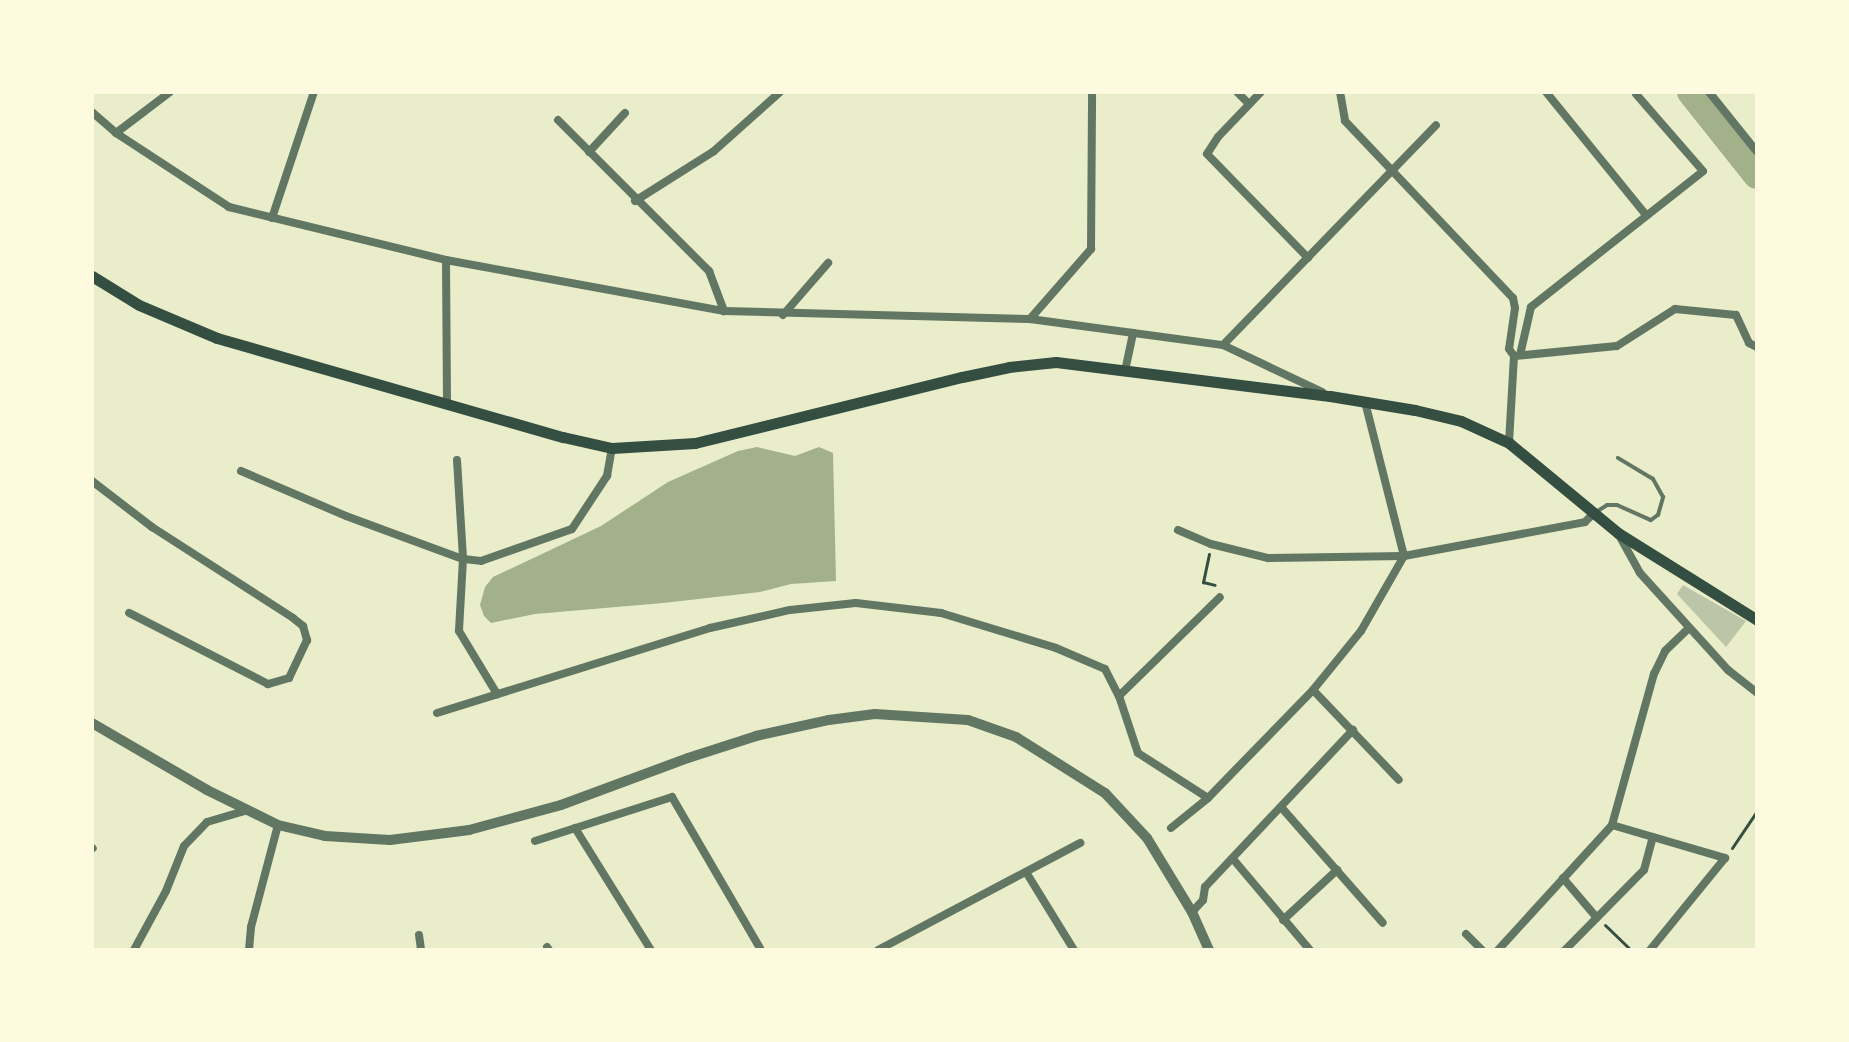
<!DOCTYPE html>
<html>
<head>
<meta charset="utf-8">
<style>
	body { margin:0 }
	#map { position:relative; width:1849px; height:1042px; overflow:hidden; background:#e9edc9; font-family:Jost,sans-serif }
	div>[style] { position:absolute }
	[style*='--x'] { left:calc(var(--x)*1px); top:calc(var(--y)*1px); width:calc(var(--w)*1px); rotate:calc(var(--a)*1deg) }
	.water>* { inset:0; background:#a3b18a }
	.river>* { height:28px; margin:-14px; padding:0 14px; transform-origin:14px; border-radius:14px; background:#a3b18a }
	.building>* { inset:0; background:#bcc5a7 }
	.path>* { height:3px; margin:-1.5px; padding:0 1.5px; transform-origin:1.5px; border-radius:1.5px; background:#344e41 }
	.service>* { height:4px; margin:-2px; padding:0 2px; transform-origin:2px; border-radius:2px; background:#617663 }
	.minor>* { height:8px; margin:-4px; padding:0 4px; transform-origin:4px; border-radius:4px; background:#617663 }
	.tertiary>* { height:10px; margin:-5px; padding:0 5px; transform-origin:5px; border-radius:5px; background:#617663 }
	.secondary>* { height:11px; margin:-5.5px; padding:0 5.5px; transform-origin:5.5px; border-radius:5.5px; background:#344e41 }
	span { translate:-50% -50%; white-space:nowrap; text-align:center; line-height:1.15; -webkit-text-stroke:6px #fefae0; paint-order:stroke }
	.frame { position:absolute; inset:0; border:94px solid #fefae0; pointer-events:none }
</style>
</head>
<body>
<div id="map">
	<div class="water">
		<i style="clip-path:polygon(757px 447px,795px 456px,819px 447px,833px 453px,836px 581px,791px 584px,760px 592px,663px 603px,535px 614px,491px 623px,484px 616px,480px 605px,485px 587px,493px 577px,601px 526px,668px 482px,738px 451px)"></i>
	</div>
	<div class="river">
		<i style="--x:1691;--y:92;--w:106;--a:51.5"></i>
	</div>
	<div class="building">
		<i style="clip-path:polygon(1683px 585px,1746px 621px,1726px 647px,1677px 594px)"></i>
	</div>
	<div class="path">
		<i style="--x:1209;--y:554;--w:29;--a:102"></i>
		<i style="--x:1203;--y:582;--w:12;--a:14"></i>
		<i style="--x:1732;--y:848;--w:45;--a:-56"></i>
		<i style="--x:1605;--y:925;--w:36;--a:44"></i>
	</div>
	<div class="service">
		<i style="--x:1596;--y:512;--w:13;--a:-32"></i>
		<i style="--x:1607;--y:505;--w:10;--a:0"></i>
		<i style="--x:1617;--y:505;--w:37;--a:24"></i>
		<i style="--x:1651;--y:520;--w:9;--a:-36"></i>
		<i style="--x:1658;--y:515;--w:19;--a:-74"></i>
		<i style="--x:1663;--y:497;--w:21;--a:-119"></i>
		<i style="--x:1653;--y:479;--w:41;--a:-149"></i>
	</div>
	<div class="minor">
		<i style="--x:1237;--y:92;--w:17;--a:45"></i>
		<i style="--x:1261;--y:92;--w:62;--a:133.7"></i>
		<i style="--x:1218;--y:137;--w:20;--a:123"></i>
		<i style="--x:1207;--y:154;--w:145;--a:45.8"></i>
		<i style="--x:1340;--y:92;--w:29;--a:80"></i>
		<i style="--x:1345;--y:121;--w:244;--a:46.5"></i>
		<i style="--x:1513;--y:298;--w:10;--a:79"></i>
		<i style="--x:1515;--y:308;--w:41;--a:98.3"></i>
		<i style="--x:1509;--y:349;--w:9;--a:54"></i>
		<i style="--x:1514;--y:356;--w:87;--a:93.3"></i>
		<i style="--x:1546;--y:92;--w:157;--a:50.9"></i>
		<i style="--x:1709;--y:92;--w:77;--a:51.3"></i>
		<i style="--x:92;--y:112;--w:32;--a:41"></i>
		<i style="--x:116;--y:133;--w:135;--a:33.2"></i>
		<i style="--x:229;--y:207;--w:223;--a:13.7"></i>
		<i style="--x:446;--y:260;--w:283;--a:10.4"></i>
		<i style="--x:724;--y:311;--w:306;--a:1.5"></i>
		<i style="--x:1030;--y:319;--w:195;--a:7.7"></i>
		<i style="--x:1223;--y:345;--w:110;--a:25.4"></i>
		<i style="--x:558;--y:120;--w:214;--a:45"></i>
		<i style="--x:709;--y:271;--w:43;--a:69.4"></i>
		<i style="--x:116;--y:133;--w:68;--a:-37.2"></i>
		<i style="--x:589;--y:152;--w:53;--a:-47.3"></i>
		<i style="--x:635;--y:201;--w:93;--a:-32.3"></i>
		<i style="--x:714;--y:151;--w:89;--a:-41.8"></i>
		<i style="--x:272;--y:218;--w:133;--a:-71.6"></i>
		<i style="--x:446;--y:260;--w:145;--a:89.6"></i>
		<i style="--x:783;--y:315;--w:69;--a:-49.1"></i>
		<i style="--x:1030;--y:319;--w:93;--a:-48.9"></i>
		<i style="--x:1091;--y:249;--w:157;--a:-89.6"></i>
		<i style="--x:1223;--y:345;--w:306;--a:-45.9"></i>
		<i style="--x:1520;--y:355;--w:49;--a:-77.1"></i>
		<i style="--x:1531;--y:307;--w:219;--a:-38.3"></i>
		<i style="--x:1703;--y:171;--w:102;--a:-131"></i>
		<i style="--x:1515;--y:356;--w:102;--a:-5.6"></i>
		<i style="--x:1617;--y:346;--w:69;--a:-32.5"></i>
		<i style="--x:1675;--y:309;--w:61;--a:5.6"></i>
		<i style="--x:1736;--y:315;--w:31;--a:65"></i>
		<i style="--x:1749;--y:343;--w:9;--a:27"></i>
		<i style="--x:1125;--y:371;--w:39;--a:-78"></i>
		<i style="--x:457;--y:460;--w:99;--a:86.5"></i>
		<i style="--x:463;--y:559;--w:72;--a:93.2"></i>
		<i style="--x:459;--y:631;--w:74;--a:58.9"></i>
		<i style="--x:241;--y:471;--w:114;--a:23.2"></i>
		<i style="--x:346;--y:516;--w:125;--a:20.2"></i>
		<i style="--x:463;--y:559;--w:18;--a:6"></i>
		<i style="--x:481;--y:561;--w:96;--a:-19.4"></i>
		<i style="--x:572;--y:529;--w:64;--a:-56.6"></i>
		<i style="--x:607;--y:476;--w:28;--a:-80"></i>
		<i style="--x:92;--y:481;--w:76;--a:37.5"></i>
		<i style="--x:152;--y:527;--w:168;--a:32.8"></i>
		<i style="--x:293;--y:618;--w:13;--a:39"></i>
		<i style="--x:303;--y:626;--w:15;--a:74"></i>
		<i style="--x:307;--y:640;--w:42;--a:115.3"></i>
		<i style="--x:289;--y:678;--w:22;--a:164"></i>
		<i style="--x:268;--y:684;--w:156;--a:-152.9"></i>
		<i style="--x:1178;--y:530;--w:36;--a:23"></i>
		<i style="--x:1211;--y:544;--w:59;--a:13.8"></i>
		<i style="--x:1268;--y:558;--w:136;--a:-0.8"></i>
		<i style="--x:1404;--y:556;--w:184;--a:-10.6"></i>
		<i style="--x:1585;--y:522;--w:13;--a:-45"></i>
		<i style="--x:1619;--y:535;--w:43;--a:61.1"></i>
		<i style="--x:1640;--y:573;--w:131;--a:47.8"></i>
		<i style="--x:1728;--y:670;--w:37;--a:38"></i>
		<i style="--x:1313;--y:690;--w:124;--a:46.3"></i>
		<i style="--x:1119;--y:696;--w:141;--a:-44.4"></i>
		<i style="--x:437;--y:713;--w:286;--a:-17.3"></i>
		<i style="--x:710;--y:628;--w:82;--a:-12.7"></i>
		<i style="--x:790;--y:610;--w:66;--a:-6.1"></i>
		<i style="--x:856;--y:603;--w:86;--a:6.7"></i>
		<i style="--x:941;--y:613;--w:120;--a:16.9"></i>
		<i style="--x:1056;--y:648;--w:53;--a:23.2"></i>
		<i style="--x:1105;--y:669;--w:30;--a:63"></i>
		<i style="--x:1119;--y:696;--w:60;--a:71.6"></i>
		<i style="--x:1138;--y:753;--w:83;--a:32.7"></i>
		<i style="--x:1281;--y:807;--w:154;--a:48.7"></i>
		<i style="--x:1612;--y:825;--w:118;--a:16.3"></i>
		<i style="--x:1725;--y:858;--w:119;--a:129.2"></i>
		<i style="--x:575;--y:828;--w:144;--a:58.1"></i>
		<i style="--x:1171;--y:828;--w:48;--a:-39"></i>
		<i style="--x:1208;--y:798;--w:151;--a:-45.8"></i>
		<i style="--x:1313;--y:690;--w:76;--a:-50.9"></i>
		<i style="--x:1361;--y:631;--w:86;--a:-60.2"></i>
		<i style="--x:1404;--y:556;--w:159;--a:-104.2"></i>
		<i style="--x:535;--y:841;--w:144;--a:-17.8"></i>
		<i style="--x:672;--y:797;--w:177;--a:59.8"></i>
		<i style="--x:92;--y:849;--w:1;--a:-45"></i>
		<i style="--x:1233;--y:859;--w:119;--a:49.8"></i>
		<i style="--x:1026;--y:872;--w:92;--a:58.4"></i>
		<i style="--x:1563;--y:878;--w:52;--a:49.6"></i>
		<i style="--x:1192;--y:912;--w:16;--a:-47"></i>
		<i style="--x:1203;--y:900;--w:13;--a:-81"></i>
		<i style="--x:1205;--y:887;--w:216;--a:-46.7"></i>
		<i style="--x:1283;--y:920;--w:74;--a:-42.8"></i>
		<i style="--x:1466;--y:934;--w:23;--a:45"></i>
		<i style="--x:419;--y:935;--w:15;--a:82"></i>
		<i style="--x:547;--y:947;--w:4;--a:56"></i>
		<i style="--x:134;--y:950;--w:67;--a:-61.5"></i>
		<i style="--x:166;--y:891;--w:48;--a:-68.2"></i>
		<i style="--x:184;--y:846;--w:33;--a:-46"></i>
		<i style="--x:207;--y:822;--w:43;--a:-16.3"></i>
		<i style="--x:249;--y:950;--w:23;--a:-85"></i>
		<i style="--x:251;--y:927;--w:106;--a:-75.2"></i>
		<i style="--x:878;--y:950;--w:229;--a:-27.9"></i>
		<i style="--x:1498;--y:950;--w:169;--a:-47.6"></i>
		<i style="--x:1612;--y:825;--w:157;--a:-74.5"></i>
		<i style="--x:1654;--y:674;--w:25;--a:-64"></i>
		<i style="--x:1665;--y:651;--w:32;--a:-44"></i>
		<i style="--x:1565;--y:950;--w:112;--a:-45.4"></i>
		<i style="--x:1644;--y:870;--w:34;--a:-75"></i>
	</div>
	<div class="tertiary">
		<i style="--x:92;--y:723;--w:133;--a:30.2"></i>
		<i style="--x:207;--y:790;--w:79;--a:26.2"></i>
		<i style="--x:278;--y:825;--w:48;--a:13.2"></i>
		<i style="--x:325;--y:836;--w:65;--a:3.5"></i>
		<i style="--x:390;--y:840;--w:80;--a:-7.2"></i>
		<i style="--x:469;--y:830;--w:95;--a:-15.2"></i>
		<i style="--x:561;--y:805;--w:135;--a:-20.3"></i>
		<i style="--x:688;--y:758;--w:71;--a:-17.9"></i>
		<i style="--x:756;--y:736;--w:75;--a:-12.4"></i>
		<i style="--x:829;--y:720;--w:46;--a:-7.4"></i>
		<i style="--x:875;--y:714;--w:93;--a:3.7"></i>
		<i style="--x:968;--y:720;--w:51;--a:19.5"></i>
		<i style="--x:1016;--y:737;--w:105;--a:32.2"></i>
		<i style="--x:1105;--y:793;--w:62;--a:47"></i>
		<i style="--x:1147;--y:838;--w:87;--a:58.7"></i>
		<i style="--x:1192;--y:912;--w:42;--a:65.9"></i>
	</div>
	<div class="secondary">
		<i style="--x:92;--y:276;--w:55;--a:31.7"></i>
		<i style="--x:139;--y:305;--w:85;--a:22.9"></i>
		<i style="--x:217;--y:338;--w:360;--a:16"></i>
		<i style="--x:563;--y:437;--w:50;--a:12.7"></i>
		<i style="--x:612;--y:448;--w:83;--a:-3.4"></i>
		<i style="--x:695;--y:443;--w:275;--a:-13.9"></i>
		<i style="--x:962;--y:377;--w:48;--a:-12"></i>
		<i style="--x:1009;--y:367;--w:47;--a:-6.1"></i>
		<i style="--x:1056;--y:362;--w:276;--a:7.1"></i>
		<i style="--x:1330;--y:396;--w:86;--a:9.4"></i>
		<i style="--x:1415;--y:410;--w:47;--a:13.4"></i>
		<i style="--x:1461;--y:421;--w:53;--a:24.6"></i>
		<i style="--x:1509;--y:443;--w:141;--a:39.5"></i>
		<i style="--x:1618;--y:533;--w:164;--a:32"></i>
	</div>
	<div class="frame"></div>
</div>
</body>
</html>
